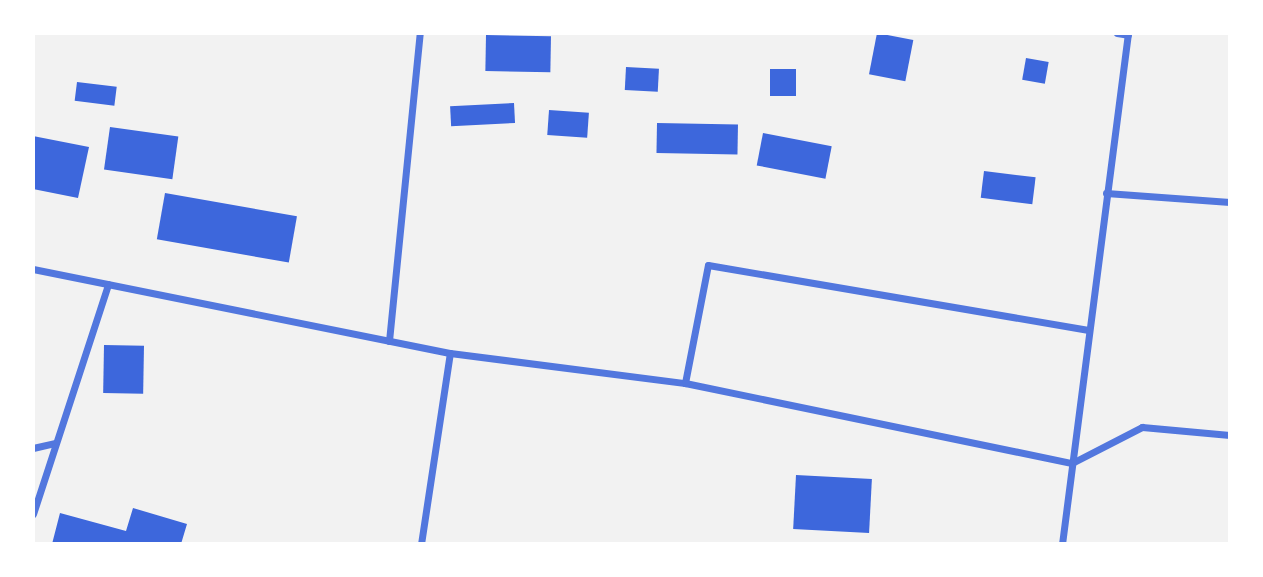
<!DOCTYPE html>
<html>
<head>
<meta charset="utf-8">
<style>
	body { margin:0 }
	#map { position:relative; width:1263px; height:577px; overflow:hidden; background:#f2f2f2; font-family:Manrope,sans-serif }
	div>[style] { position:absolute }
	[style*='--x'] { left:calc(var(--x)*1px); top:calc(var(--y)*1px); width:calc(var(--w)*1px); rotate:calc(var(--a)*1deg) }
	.building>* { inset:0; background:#3d67dc; transform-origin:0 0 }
	.minor>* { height:7px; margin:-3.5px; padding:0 3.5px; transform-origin:3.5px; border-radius:3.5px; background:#5277de }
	span { translate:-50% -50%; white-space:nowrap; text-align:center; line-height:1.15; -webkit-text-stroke:6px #fff; paint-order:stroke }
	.frame { position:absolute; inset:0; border:35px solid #fff; pointer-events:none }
</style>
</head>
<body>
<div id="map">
	<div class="building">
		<i style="left:877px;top:33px;width:37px;height:42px;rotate:11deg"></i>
		<i style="left:486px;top:35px;width:65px;height:36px;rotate:1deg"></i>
		<i style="left:1026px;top:58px;width:23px;height:22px;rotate:10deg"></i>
		<i style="left:626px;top:67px;width:33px;height:23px;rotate:3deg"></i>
		<i style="left:770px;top:69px;width:26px;height:27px"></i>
		<i style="left:77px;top:82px;width:40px;height:19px;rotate:7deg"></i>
		<i style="left:514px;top:103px;width:20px;height:64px;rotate:87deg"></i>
		<i style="left:549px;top:110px;width:40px;height:25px;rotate:4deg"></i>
		<i style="left:657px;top:123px;width:81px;height:30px;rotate:1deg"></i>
		<i style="left:110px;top:127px;width:69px;height:43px;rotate:8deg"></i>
		<i style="left:763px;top:133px;width:70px;height:33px;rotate:11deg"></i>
		<i style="clip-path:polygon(33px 136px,89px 147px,78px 198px,33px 189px)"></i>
		<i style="left:984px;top:171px;width:52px;height:27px;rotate:7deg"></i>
		<i style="left:165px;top:193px;width:134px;height:47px;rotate:10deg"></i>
		<i style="left:104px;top:345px;width:40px;height:48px;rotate:1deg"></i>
		<i style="left:796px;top:475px;width:76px;height:54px;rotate:3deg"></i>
		<i style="clip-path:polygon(133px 508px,187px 524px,181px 544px,52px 544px,60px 513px,126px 531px)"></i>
	</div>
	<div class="minor">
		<i style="--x:1117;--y:33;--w:11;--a:10"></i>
		<i style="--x:1106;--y:193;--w:124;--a:4.2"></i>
		<i style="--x:33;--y:269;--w:425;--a:11.4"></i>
		<i style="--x:450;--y:353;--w:237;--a:7.3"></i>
		<i style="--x:685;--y:383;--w:120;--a:-79"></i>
		<i style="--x:708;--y:265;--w:386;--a:9.7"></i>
		<i style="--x:389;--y:341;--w:310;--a:-84.3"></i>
		<i style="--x:685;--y:383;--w:395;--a:11.7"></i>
		<i style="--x:1072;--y:463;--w:79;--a:-27.2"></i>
		<i style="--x:1142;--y:427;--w:88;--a:5.2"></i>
		<i style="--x:33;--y:448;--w:23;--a:-13"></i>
		<i style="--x:33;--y:514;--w:242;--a:-71.9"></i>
		<i style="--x:421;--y:544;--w:193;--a:-81.4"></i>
		<i style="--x:1062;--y:544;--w:515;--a:-82.64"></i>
	</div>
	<div class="frame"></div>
</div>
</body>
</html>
